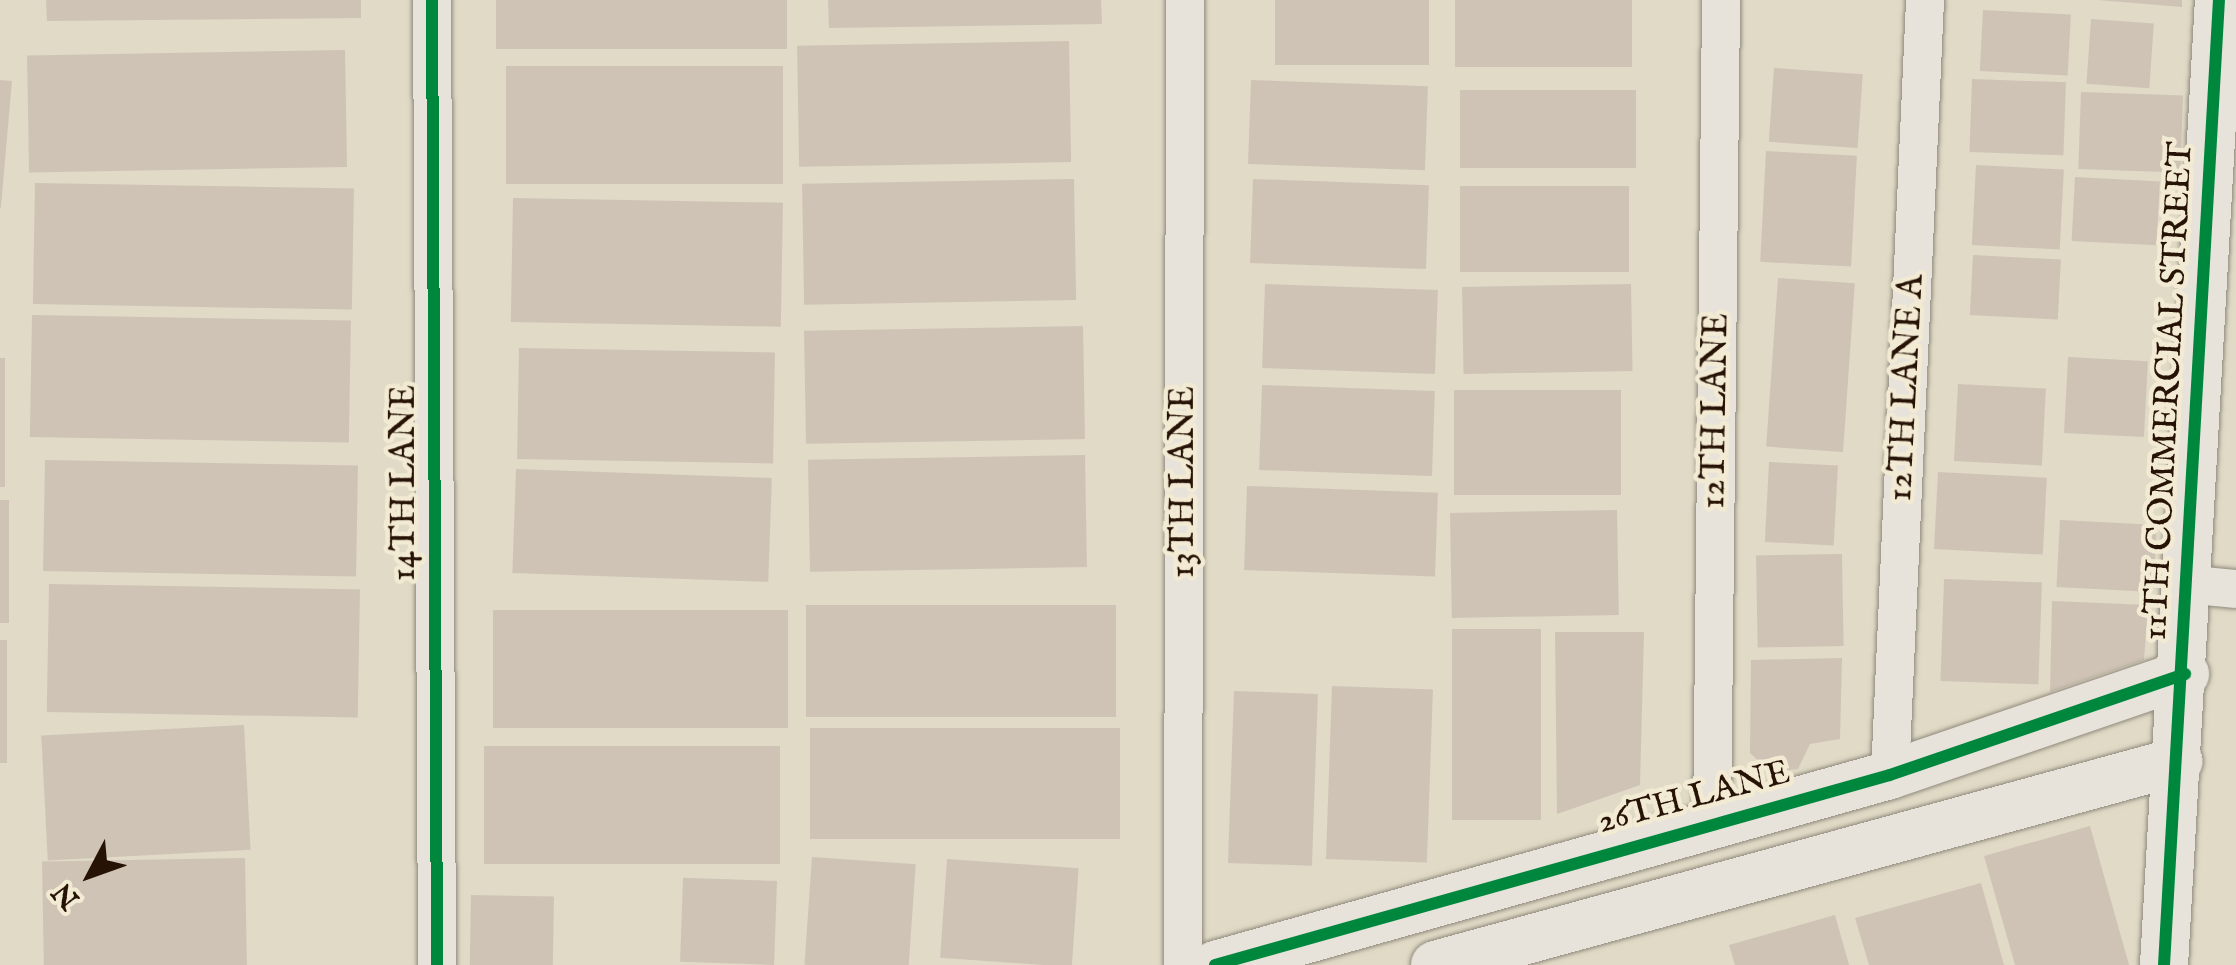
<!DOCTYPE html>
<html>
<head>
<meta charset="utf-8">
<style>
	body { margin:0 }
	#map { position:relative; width:2236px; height:965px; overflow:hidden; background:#e0dac6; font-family:"IM FELL English",serif }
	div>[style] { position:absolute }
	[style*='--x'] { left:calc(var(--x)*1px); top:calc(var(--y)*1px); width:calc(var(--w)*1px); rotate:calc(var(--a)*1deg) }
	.building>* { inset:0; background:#cfc3b6; transform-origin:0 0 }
	.roads { filter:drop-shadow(0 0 2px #8f897c) drop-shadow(0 0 2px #8f897c) }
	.minor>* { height:38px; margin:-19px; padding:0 19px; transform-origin:19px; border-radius:19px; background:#e7e3da }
	.tertiary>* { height:48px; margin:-24px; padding:0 24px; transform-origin:24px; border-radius:24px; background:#e7e3da }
	.cycleway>* { height:12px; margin:-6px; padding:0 6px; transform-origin:6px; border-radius:6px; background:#00873e }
	span { translate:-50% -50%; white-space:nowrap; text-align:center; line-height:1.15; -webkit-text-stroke:9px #f2ead3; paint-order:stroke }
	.street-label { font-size:35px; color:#271306 }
	.north { position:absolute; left:40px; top:825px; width:100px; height:100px; -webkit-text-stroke:8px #f2ead3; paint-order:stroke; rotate:229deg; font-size:28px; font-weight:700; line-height:40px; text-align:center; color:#271306 }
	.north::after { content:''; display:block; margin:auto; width:35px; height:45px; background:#271306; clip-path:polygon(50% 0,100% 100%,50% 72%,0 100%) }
</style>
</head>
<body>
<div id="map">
	<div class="building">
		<i style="clip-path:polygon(46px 0,361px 0,361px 18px,47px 21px)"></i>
		<i style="left:496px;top:0;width:291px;height:49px"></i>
		<i style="clip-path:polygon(828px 0,1101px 0,1102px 24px,829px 28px)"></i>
		<i style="left:1275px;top:0;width:154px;height:65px"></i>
		<i style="left:1455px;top:0;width:177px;height:67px"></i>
		<i style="clip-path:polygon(2098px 0,2182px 0,2182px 7px)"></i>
		<i style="left:1983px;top:10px;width:88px;height:61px;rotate:3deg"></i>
		<i style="left:2091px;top:19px;width:63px;height:65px;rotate:4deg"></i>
		<i style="left:1069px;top:41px;width:121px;height:272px;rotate:89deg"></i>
		<i style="left:345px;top:50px;width:117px;height:318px;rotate:89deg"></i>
		<i style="left:783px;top:66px;width:118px;height:277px;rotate:90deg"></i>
		<i style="left:1774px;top:68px;width:89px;height:74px;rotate:4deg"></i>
		<i style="left:1972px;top:79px;width:94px;height:73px;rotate:2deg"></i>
		<i style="left:0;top:80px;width:12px;height:128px;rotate:5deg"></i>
		<i style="left:1251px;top:80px;width:177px;height:84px;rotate:2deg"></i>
		<i style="left:1460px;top:90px;width:176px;height:78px"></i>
		<i style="left:2081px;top:92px;width:102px;height:77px;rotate:2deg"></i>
		<i style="left:1766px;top:151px;width:91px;height:111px;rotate:3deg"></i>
		<i style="left:1976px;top:165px;width:88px;height:80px;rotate:3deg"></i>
		<i style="left:2075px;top:177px;width:85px;height:64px;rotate:3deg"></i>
		<i style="left:1074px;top:179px;width:121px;height:272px;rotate:89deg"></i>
		<i style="left:1253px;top:179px;width:176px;height:84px;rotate:2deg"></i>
		<i style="left:35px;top:183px;width:319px;height:121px;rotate:1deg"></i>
		<i style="left:1460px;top:186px;width:169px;height:86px"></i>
		<i style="left:513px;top:198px;width:270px;height:124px;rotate:1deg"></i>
		<i style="left:1973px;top:255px;width:88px;height:60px;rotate:3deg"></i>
		<i style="left:1778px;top:278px;width:77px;height:169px;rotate:4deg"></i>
		<i style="left:1265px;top:284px;width:173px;height:84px;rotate:2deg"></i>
		<i style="left:1631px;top:284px;width:87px;height:169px;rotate:89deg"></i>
		<i style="left:32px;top:315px;width:319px;height:122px;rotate:1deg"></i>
		<i style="left:1083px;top:326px;width:113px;height:279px;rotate:89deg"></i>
		<i style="left:519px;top:348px;width:256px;height:111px;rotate:1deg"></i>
		<i style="left:2068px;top:357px;width:80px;height:76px;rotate:3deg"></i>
		<i style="left:0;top:358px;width:5px;height:129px"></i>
		<i style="left:1958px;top:384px;width:88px;height:77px;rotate:3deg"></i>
		<i style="left:1262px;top:385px;width:173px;height:85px;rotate:2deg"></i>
		<i style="left:1454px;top:390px;width:167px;height:105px"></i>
		<i style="left:1085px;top:455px;width:112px;height:277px;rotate:89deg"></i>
		<i style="left:45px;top:460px;width:313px;height:111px;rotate:1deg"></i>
		<i style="left:1769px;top:462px;width:69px;height:80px;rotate:3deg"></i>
		<i style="left:516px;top:469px;width:256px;height:104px;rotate:2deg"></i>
		<i style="left:1938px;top:472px;width:109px;height:77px;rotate:3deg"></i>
		<i style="left:1247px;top:486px;width:191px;height:84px;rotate:2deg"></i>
		<i style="left:0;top:500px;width:9px;height:123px"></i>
		<i style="left:1617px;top:510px;width:105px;height:167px;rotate:89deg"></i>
		<i style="left:2060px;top:520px;width:97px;height:67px;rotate:3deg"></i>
		<i style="left:1842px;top:554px;width:92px;height:86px;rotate:89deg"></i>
		<i style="left:1944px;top:579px;width:98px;height:102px;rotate:2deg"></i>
		<i style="left:49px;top:584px;width:311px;height:128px;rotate:1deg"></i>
		<i style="clip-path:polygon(2052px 601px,2148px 605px,2144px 660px,2050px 692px)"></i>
		<i style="left:806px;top:605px;width:310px;height:112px"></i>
		<i style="left:493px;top:610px;width:295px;height:118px"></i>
		<i style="left:1452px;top:629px;width:89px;height:191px"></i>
		<i style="clip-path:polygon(1555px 632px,1644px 632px,1640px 785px,1557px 814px)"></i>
		<i style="left:0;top:640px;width:7px;height:123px"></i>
		<i style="clip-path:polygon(1842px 658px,1840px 739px,1810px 744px,1798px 769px,1771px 772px,1750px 753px,1751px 660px)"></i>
		<i style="left:1332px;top:686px;width:101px;height:173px;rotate:2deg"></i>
		<i style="left:1234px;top:691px;width:84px;height:172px;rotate:2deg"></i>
		<i style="left:244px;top:725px;width:125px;height:203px;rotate:87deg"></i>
		<i style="left:810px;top:728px;width:310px;height:111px"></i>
		<i style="left:484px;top:746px;width:296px;height:118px"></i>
		<i style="clip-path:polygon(2090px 826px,2129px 965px,2015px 965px,1984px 856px)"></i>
		<i style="left:812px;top:857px;width:104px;height:108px;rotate:4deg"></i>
		<i style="left:245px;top:858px;width:107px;height:203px;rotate:89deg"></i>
		<i style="left:947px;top:859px;width:132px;height:99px;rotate:4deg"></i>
		<i style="left:777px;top:881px;width:84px;height:94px;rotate:92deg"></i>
		<i style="clip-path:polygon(1981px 883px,2004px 965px,1869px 965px,1855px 918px)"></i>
		<i style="left:471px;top:895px;width:83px;height:70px;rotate:1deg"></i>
		<i style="clip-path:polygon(1835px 915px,1849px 965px,1735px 965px,1729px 945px)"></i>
	</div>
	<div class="roads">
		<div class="minor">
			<i style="--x:432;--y:0;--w:965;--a:89.7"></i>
			<i style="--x:2184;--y:584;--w:52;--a:5.5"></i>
			<i style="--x:1890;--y:775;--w:776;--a:-87.41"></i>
			<i style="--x:1712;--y:823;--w:823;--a:-89.37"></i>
			<i style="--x:1183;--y:965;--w:965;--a:-89.88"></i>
		</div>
		<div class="tertiary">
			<i style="--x:1215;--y:965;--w:701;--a:-15.72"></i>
			<i style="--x:1890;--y:775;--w:312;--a:-18.9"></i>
			<i style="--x:1435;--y:965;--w:771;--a:-15.33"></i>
			<i style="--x:2164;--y:965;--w:967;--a:-86.74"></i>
		</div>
	</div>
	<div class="cycleway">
		<i style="--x:432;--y:0;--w:965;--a:89.7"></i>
		<i style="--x:1215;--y:965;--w:701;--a:-15.72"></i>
		<i style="--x:1890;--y:775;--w:312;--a:-18.9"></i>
		<i style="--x:2164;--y:965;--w:967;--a:-86.74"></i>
	</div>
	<div class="street-label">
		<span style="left:1907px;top:388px;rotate:-87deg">12TH LANE A</span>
		<span style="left:2169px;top:391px;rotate:-87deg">11TH COMMERCIAL STREET</span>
		<span style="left:1716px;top:411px;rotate:-89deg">12TH LANE</span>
		<span style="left:1184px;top:482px;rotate:-90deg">13TH LANE</span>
		<span style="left:405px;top:483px;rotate:-90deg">14TH LANE</span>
		<span style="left:1694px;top:798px;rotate:-15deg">26TH LANE</span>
	</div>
	<div class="north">N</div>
</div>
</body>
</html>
